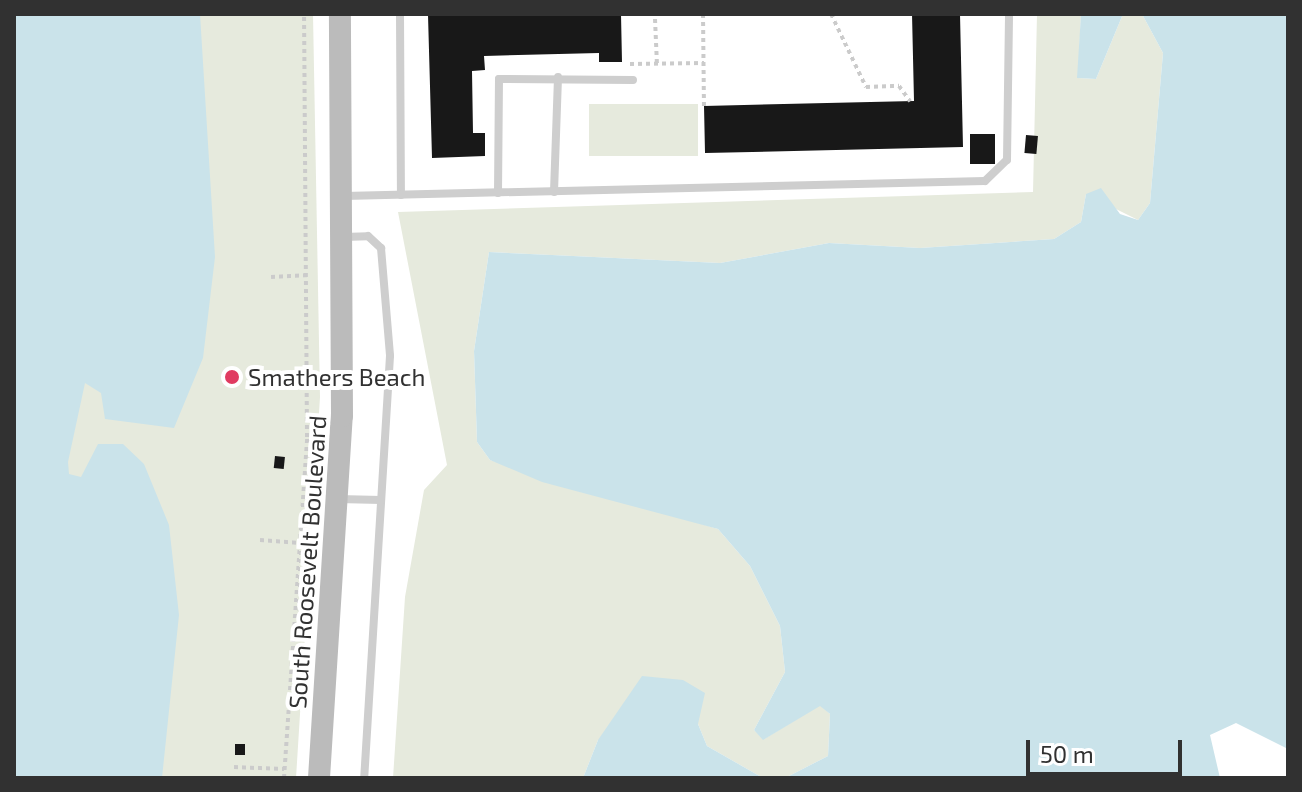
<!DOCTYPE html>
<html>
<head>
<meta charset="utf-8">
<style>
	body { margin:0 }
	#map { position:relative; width:1302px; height:792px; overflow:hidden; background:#fff; font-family:"Exo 2",sans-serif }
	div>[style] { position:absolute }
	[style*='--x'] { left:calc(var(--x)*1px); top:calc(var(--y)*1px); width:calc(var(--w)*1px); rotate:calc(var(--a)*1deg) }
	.green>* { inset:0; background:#e6eadd; transform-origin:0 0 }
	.water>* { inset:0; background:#cae3ea }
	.building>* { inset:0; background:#181818; transform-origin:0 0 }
	.path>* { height:4px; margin-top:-2px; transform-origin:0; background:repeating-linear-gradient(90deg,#cbcbcb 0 4px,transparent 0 8px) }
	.service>* { height:8px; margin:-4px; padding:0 4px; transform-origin:4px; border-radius:4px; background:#cecece }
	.secondary>* { height:22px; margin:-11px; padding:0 11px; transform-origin:11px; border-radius:11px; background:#bbb }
	.dots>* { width:22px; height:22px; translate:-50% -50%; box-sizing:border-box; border:4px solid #fff; border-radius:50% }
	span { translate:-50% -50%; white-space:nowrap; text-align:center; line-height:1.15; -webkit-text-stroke:8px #fff; paint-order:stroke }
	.poi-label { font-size:24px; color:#313131 }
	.left { translate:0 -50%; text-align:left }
	.street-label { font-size:24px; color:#313131 }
	.frame { position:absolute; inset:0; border:16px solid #313131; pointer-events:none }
	.scale { position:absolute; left:1026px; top:740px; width:156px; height:36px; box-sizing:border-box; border:4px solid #313131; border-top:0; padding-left:10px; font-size:24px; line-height:28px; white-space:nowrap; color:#313131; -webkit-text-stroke:6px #fff; paint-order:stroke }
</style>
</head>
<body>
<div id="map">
	<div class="green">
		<i style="clip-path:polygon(14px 14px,313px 14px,320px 397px,296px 778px,14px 778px)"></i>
		<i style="clip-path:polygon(1037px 14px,1081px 14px,1078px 78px,1096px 79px,1123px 14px,1142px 14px,1163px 53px,1150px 203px,1138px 220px,1086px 194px,1081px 222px,1054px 239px,920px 248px,829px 243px,720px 263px,489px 252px,474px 351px,477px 442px,490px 460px,718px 529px,750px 566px,780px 626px,785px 672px,754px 730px,764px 739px,820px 705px,830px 714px,828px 756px,785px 778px,763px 778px,707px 746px,698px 724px,598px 740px,583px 778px,393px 778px,405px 597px,424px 490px,447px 465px,398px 212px,1033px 192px)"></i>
		<i style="left:698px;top:104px;width:52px;height:109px;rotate:90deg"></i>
	</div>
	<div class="water">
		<i style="clip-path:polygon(14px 14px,200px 14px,215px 257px,203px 358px,174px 428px,105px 419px,101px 393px,85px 383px,68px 462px,69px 474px,81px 477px,98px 444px,123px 444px,144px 464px,169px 525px,179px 615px,162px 778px,14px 778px)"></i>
		<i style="clip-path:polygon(1081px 14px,1123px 14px,1096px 79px,1077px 78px)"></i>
		<i style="clip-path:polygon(1142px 14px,1288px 14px,1288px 749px,1236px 723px,1210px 735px,1220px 778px,785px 778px,828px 756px,830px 714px,820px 706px,763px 740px,754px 730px,785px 672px,780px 626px,750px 566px,718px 529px,542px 482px,490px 460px,477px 442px,474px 351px,489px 252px,720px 263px,829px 243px,920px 248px,1054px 239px,1081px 222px,1086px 194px,1101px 188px,1120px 214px,1138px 220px,1150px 203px,1163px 53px)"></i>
		<i style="clip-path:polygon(642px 676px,683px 680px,705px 693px,698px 724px,707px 746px,763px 778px,583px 778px,598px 740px)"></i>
	</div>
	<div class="building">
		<i style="clip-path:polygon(621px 14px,622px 62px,599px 62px,599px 53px,484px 56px,485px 70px,472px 71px,473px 133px,485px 133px,485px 156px,432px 158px,428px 15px)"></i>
		<i style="clip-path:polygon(912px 14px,960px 14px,963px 147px,705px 153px,704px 106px,914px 101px)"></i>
		<i style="left:970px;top:134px;width:25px;height:30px"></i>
		<i style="left:1026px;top:135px;width:12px;height:18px;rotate:5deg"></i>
		<i style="left:275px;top:456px;width:10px;height:12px;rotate:6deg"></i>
		<i style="left:235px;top:744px;width:10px;height:11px"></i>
	</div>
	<div class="path">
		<i style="--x:703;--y:14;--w:92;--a:89.4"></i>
		<i style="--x:831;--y:14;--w:81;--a:64.4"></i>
		<i style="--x:866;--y:87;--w:33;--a:-2"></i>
		<i style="--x:899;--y:86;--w:19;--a:54"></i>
		<i style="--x:655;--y:19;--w:45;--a:87.5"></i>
		<i style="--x:630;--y:64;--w:74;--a:-0.8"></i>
		<i style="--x:271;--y:277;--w:39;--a:-3"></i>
		<i style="--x:260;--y:540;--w:40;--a:4.3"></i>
		<i style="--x:234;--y:767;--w:50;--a:2.3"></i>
		<i style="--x:284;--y:778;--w:342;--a:-86.1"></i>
		<i style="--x:307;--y:437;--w:423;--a:-90.4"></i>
	</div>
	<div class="service">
		<i style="--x:400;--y:14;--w:181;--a:89.7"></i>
		<i style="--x:554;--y:192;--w:115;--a:-88"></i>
		<i style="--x:498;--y:193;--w:114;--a:-89.5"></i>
		<i style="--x:499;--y:79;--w:134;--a:0.4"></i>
		<i style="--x:344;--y:196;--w:641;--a:-1.34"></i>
		<i style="--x:985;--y:181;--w:30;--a:-44"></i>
		<i style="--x:1007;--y:160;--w:146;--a:-89.2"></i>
		<i style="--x:343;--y:237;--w:25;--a:-2"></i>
		<i style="--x:368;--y:236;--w:18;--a:43"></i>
		<i style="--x:381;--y:248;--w:108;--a:85.2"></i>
		<i style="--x:390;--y:356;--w:423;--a:93.5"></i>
		<i style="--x:338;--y:499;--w:43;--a:1.3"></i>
	</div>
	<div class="secondary">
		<i style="--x:319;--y:778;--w:363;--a:-86.4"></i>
		<i style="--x:342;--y:416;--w:402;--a:-90.3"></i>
	</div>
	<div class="dots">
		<i style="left:232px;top:377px;background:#e03b60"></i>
	</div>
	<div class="poi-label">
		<span class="left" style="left:248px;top:377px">Smathers Beach</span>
	</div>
	<div class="street-label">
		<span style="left:307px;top:562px;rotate:-86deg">South Roosevelt Boulevard</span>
	</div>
	<div class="frame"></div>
	<div class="scale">50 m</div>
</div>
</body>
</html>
